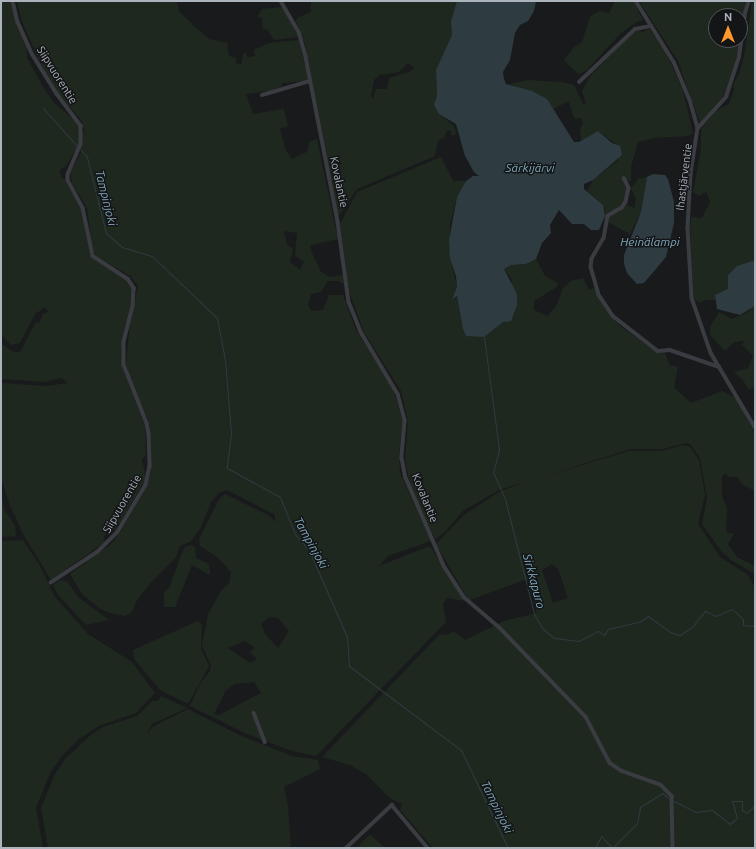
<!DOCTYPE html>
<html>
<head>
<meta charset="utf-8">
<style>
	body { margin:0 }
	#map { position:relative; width:756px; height:849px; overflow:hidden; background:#191a1c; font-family:Ubuntu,sans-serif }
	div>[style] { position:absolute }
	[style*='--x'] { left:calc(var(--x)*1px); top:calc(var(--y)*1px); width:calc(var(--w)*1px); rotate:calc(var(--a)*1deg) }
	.green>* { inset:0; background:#1f281f }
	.water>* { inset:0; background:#2e3c42 }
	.stream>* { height:1px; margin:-0.5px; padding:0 0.5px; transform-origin:0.5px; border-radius:0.5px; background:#2e3c42 }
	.minor>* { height:3.5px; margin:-1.75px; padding:0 1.75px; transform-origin:1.75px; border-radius:1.75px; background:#3a3c41 }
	span { translate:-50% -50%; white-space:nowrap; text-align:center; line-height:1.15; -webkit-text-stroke:3px #141517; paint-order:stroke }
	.street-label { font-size:11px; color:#abb3bd }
	.water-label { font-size:12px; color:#7fa8ba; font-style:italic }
	.frame { position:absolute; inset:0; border:2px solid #abb3bd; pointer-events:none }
	.north { position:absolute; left:708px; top:8px; width:40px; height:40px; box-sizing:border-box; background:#141517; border:1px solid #505459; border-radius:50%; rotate:0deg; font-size:11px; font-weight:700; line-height:16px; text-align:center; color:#abb3bd }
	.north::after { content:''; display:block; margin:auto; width:14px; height:18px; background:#ff992e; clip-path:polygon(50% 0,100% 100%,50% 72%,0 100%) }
</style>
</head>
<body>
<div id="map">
	<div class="green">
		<i style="clip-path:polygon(evenodd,1px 1px,11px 1px,27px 47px,27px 58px,45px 90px,54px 103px,77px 122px,86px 135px,81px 120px,60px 96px,42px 67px,21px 19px,17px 1px,177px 1px,179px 11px,193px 25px,209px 39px,227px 43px,229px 56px,236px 58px,236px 63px,241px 64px,243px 54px,246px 53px,247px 57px,255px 56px,254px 50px,269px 43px,299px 40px,309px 81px,282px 83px,282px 86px,272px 90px,246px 94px,253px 114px,284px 109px,288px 126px,280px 129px,286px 151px,292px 159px,307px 152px,310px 141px,317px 139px,338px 239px,311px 245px,310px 248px,321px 272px,330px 277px,343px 275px,344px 284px,338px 281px,328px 281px,321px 292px,311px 294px,308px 305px,311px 311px,323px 310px,329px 295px,343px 295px,356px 330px,391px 385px,397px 401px,403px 422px,399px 451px,400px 473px,431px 541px,388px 556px,379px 566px,430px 546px,464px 601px,447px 598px,443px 603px,446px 622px,316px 756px,292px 751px,247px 734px,190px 706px,200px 684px,210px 671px,211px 666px,202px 645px,208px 614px,222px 589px,229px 584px,231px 572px,217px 557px,200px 546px,199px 539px,219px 499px,225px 494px,270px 516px,275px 522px,275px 515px,227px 490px,219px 493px,211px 502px,201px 527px,191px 541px,180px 546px,176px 557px,153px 580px,138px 598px,132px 612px,125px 616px,109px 613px,99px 608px,82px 594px,70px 574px,110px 545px,119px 534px,147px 486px,151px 468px,148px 419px,132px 386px,126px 364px,130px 322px,138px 286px,130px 276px,96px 256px,92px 247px,87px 208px,73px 185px,70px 173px,81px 152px,78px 146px,66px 166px,60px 170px,61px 177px,66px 180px,82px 212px,91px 257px,128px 280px,133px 288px,134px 293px,122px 339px,122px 366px,145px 425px,146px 455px,142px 459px,146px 478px,116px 530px,108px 531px,104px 536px,105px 542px,51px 580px,23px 534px,9px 503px,1px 477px,1px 383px,46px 386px,68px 383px,61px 378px,44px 382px,1px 379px,1px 343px,13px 352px,20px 352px,36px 322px,39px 323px,43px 314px,48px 312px,45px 307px,35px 314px,20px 343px,11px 345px,1px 335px,1px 1px,284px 231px,297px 233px,295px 256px,304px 262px,300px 270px,290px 262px,293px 249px,287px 245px,284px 231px,1px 1px,270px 617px,278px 618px,289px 631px,278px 648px,265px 634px,261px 624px,270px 617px,1px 1px,245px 641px,255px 648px,250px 652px,257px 659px,250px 663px,228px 648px,245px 641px,1px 1px,254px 682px,261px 693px,219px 715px,214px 714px,226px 690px,235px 684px,254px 682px)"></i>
		<i style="clip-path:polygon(evenodd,311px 1px,457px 1px,451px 21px,452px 35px,436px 70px,437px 95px,435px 100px,439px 114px,454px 126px,456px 134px,452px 136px,451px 131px,447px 130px,444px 138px,438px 141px,435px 156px,357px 189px,338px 217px,305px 44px,296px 21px,297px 18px,311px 12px,311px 1px,408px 63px,414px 68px,409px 72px,389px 78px,387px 89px,376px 89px,373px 99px,371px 95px,374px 80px,380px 75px,399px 72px,408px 63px)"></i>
		<i style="clip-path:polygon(615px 1px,633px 1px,643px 20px,636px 22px,620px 34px,586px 71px,578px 74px,564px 60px,573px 48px,582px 42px,590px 17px,599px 11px,609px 13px)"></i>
		<i style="clip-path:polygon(evenodd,639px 1px,746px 1px,741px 44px,725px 94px,700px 123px,678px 61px,639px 1px,716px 16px,740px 16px,740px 40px,716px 40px,716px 16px)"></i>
		<i style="clip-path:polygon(752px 1px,755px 1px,755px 260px,737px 266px,728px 275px,728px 289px,725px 292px,715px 295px,715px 300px,706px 300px,698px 303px,694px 297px,692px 271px,690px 227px,691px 217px,702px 218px,710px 202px,706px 192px,699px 196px,693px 192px,701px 149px,701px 129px,716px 111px,729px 104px,734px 90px,733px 85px,740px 72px,745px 51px)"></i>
		<i style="clip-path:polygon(281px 7px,285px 9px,298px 37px,274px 40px,267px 29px,263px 29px,262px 18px,257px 17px,262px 9px)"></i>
		<i style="clip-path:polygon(649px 29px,662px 44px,683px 90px,693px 133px,688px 136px,654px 138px,638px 142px,631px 167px,631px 181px,627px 181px,623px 173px,628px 189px,623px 203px,634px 208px,636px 199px,631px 189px,638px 179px,647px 177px,641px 212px,630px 234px,608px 222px,603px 205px,587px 191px,593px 180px,618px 160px,616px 144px,598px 131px,581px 141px,580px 128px,583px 124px,581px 118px,574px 119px,569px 101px,553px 109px,547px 99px,509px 84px,528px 80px,562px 82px,574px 85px,584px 106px,586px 102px,582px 91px,590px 76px,629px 36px,639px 30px,642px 32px)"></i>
		<i style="clip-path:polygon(441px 157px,453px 181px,466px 181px,457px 197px,450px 224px,450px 259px,457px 287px,452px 298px,457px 296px,463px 329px,484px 337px,500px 324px,503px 322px,512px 279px,504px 269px,511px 265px,526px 264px,536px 259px,545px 276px,558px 283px,557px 287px,534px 301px,534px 310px,548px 316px,557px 304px,563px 288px,571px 281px,583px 278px,589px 290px,594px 288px,607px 311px,620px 326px,657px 352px,664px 351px,670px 365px,678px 367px,674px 387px,691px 403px,722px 391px,737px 398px,755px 433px,755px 491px,743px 485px,737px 477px,728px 477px,726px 473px,722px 476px,722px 496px,727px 508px,726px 532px,734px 534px,728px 544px,737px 557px,755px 566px,755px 574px,731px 560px,722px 552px,702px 524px,707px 498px,700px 458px,691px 445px,686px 443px,663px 449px,631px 449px,499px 490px,463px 511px,445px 532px,435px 539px,418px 508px,410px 484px,405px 460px,408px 421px,401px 391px,364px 332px,349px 292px,340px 224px,357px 192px)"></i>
		<i style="clip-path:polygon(755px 305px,755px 387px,749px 390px,743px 380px,734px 372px,748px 368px,753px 356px,742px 345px,744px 341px,734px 342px,725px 351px,710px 335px,710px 327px,719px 312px,732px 319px,748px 312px)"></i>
		<i style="clip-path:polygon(evenodd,684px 445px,690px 447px,699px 460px,705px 495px,698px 524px,720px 557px,748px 575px,755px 587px,755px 848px,433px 848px,400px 810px,402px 804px,390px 798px,367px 775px,350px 765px,322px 757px,439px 635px,449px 634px,454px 631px,465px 640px,504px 621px,537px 613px,527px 579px,470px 600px,465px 594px,436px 544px,464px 515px,499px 492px,524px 482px,629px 451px,661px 451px,684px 445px,552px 564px,558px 569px,568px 598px,553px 603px,542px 570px,552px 564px)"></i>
		<i style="clip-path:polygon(1px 493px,5px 511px,15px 525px,16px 536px,1px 537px)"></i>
		<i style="clip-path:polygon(23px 540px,39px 564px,55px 597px,88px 634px,132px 662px,155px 693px,136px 713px,99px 726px,79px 739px,61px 757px,50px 773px,36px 808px,43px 848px,1px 848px,1px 541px)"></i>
		<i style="clip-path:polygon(191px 545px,195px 547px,196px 558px,209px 564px,210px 575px,192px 565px,175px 607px,164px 607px,164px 593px,170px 586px,181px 555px,185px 547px)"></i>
		<i style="clip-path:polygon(60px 580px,68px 582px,78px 597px,109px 620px,86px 625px,58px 595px,53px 585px)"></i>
		<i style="clip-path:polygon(198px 621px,202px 625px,201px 649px,209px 666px,188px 704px,161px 691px,134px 659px,133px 650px)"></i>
		<i style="clip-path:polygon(161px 696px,187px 708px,152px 724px,147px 733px,154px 726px,188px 709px,239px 735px,292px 756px,318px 760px,320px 769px,284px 787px,288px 805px,291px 848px,48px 848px,41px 808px,55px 774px,65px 759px,92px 734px,103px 727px,137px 716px,152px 701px,158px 701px)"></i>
		<i style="clip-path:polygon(370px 834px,385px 848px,357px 848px)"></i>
	</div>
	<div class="water">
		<i style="clip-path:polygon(457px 1px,536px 1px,534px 11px,528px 21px,520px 25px,515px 33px,510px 60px,503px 72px,504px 79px,506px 84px,532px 91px,547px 99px,574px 142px,579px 142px,598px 131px,612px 143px,620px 146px,622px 155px,593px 180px,584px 184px,584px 189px,603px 205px,605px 216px,599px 230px,591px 230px,584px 224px,572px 224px,559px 210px,550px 225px,551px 233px,542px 243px,536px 259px,526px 264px,511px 265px,504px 269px,517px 294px,517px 305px,511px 321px,503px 322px,484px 337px,466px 336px,463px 329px,457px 296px,452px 299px,457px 287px,456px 276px,450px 259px,449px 240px,457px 197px,466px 181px,473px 176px,479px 176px,474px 172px,465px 156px,456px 124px,439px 114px,434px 105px,437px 95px,436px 70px,452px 35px,451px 21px)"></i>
		<i style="clip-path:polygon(653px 174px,665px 175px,668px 179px,674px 202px,674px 223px,666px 257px,644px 283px,637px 284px,627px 273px,624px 264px,624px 255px,641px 212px,647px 177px)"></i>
		<i style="clip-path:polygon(755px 260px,755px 306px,740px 315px,717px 309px,715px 295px,728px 289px,728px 275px,737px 266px)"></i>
	</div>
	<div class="stream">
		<i style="--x:43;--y:108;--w:51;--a:48.2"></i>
		<i style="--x:81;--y:150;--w:9;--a:49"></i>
		<i style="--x:87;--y:157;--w:78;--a:76"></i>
		<i style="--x:106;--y:233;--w:21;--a:41"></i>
		<i style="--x:122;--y:247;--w:31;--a:17"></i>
		<i style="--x:152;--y:256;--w:90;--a:43.6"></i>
		<i style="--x:217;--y:318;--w:43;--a:79.2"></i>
		<i style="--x:225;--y:360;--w:73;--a:85.3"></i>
		<i style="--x:231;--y:433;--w:35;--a:97"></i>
		<i style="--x:227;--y:468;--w:60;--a:28.7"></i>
		<i style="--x:280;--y:497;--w:40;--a:68"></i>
		<i style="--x:295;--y:534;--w:21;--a:49"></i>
		<i style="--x:309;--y:550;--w:95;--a:66.4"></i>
		<i style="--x:347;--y:637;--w:29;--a:86"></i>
		<i style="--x:349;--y:666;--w:140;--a:36.9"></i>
		<i style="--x:461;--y:750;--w:109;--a:64.4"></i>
		<i style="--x:484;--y:337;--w:114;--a:82.4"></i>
		<i style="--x:499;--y:450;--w:23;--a:105"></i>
		<i style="--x:493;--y:472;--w:30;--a:66"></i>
		<i style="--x:505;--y:499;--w:119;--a:75.8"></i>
		<i style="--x:534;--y:614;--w:17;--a:59"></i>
		<i style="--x:543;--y:629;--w:14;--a:39"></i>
		<i style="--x:554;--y:638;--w:25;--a:7"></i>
		<i style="--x:579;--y:641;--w:21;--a:-28"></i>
		<i style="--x:598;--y:631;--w:7;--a:34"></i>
		<i style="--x:604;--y:635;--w:7;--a:-56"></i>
		<i style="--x:608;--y:629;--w:32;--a:-13"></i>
		<i style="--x:639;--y:622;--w:11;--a:-34"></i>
		<i style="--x:648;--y:616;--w:27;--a:36"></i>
		<i style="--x:670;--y:632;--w:10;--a:17"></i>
		<i style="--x:680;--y:635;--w:14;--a:-34"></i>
		<i style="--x:692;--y:627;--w:21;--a:-51"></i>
		<i style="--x:705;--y:611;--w:12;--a:24"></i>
		<i style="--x:716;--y:616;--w:17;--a:-24"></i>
		<i style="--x:732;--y:609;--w:15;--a:42"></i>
		<i style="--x:743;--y:619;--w:6;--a:90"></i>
		<i style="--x:743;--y:625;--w:12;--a:5"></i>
		<i style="--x:674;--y:801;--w:25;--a:27"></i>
		<i style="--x:696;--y:812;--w:16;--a:-7"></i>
		<i style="--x:712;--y:810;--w:23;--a:38"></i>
		<i style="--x:730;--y:824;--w:9;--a:-41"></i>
		<i style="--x:737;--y:818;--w:18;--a:-106"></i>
		<i style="--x:732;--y:801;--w:10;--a:0"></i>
		<i style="--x:742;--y:801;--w:9;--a:90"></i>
		<i style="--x:742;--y:810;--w:6;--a:31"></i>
		<i style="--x:747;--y:813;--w:11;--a:-45"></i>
		<i style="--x:595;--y:848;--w:13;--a:-63"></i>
		<i style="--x:601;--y:836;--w:16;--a:47"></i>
		<i style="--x:612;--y:848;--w:35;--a:-45"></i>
		<i style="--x:637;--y:823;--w:16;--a:-79"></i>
		<i style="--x:640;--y:807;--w:26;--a:-32"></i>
		<i style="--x:662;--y:793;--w:11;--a:38"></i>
	</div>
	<div class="minor">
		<i style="--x:13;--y:1;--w:22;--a:77"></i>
		<i style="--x:18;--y:22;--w:36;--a:66"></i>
		<i style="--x:33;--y:55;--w:46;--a:58.4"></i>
		<i style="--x:57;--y:94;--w:40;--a:53"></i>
		<i style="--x:81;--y:126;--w:18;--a:90"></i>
		<i style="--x:81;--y:144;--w:33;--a:113"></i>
		<i style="--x:68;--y:174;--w:6;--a:90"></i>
		<i style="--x:68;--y:180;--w:32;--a:62"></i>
		<i style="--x:83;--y:208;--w:49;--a:78.2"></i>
		<i style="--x:93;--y:256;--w:42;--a:33.3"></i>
		<i style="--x:128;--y:279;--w:11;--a:56"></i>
		<i style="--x:134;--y:288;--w:18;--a:93"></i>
		<i style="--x:133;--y:306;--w:36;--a:104"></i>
		<i style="--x:124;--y:341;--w:24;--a:90"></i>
		<i style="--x:124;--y:365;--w:62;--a:68.4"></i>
		<i style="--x:147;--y:423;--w:11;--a:80"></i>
		<i style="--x:149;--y:434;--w:32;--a:88"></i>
		<i style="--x:150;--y:466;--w:19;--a:102"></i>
		<i style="--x:146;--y:485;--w:55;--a:120.8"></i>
		<i style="--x:118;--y:532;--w:28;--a:135"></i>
		<i style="--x:98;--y:552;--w:56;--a:146.6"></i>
		<i style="--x:281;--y:1;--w:36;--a:60"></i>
		<i style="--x:299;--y:32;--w:26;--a:74"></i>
		<i style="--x:306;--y:57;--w:168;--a:79"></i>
		<i style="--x:338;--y:222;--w:81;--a:82.2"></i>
		<i style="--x:349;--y:302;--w:32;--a:68"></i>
		<i style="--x:361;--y:332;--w:72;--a:59.2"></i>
		<i style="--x:398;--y:394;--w:28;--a:75"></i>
		<i style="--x:405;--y:421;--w:37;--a:95"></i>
		<i style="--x:402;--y:458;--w:20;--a:79"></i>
		<i style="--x:406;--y:478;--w:96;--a:66.6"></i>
		<i style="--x:444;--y:566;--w:37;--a:57"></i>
		<i style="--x:464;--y:597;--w:48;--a:40.7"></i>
		<i style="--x:500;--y:628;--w:124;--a:46"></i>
		<i style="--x:586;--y:717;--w:52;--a:62.4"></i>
		<i style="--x:610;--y:763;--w:14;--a:34"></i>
		<i style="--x:622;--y:771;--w:41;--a:19.7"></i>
		<i style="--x:661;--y:785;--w:16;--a:45"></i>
		<i style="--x:672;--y:796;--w:52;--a:88.9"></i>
		<i style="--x:636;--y:1;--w:72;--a:58.1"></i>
		<i style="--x:674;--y:62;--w:41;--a:67.2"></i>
		<i style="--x:690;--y:100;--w:29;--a:74"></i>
		<i style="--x:698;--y:128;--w:47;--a:98.7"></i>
		<i style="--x:691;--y:174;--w:54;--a:93.2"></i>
		<i style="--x:688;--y:228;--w:70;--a:86.7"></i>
		<i style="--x:692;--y:298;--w:58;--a:70.9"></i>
		<i style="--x:711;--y:353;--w:86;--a:59.3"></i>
		<i style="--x:579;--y:82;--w:77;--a:-43.4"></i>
		<i style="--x:635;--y:29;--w:16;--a:-11"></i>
		<i style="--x:262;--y:95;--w:50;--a:-16.3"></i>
		<i style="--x:698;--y:128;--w:42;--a:-47.9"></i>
		<i style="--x:726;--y:97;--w:42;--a:-72"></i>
		<i style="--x:739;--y:57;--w:44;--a:-82.2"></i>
		<i style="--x:745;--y:13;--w:13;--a:-72"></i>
		<i style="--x:624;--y:178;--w:11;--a:63"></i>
		<i style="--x:629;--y:188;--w:14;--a:102"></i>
		<i style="--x:626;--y:202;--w:7;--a:124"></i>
		<i style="--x:622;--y:208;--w:16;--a:150"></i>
		<i style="--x:608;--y:216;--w:22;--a:100"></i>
		<i style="--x:604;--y:238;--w:24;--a:120"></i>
		<i style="--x:592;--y:259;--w:8;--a:97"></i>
		<i style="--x:591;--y:267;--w:29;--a:74"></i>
		<i style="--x:599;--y:295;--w:25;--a:56"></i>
		<i style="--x:613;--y:316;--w:57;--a:37.9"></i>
		<i style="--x:658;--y:351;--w:12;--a:-5"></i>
		<i style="--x:670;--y:350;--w:52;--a:19.1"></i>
		<i style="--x:254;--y:713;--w:31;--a:69"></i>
		<i style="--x:346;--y:848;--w:63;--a:-43.1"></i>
		<i style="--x:392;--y:805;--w:56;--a:50.1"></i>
	</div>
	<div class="street-label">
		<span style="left:57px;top:75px;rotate:58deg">Siipvuorentie</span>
		<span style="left:684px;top:177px;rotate:-83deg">Ihastjärventie</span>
		<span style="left:339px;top:182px;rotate:78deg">Kovalantie</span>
		<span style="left:425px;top:498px;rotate:68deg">Kovalantie</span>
		<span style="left:122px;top:504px;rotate:-60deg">Siipvuorentie</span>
	</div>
	<div class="water-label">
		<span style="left:530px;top:168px">Särkijärvi</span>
		<span style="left:106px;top:198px;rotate:76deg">Tampinjoki</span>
		<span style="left:650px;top:242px">Heinälampi</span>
		<span style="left:311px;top:543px;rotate:61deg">Tampinjoki</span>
		<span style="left:534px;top:581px;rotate:75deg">Sirkkapuro</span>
		<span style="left:497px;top:807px;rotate:64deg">Tampinjoki</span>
	</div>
	<div class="frame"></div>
	<div class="north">N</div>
</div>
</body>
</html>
